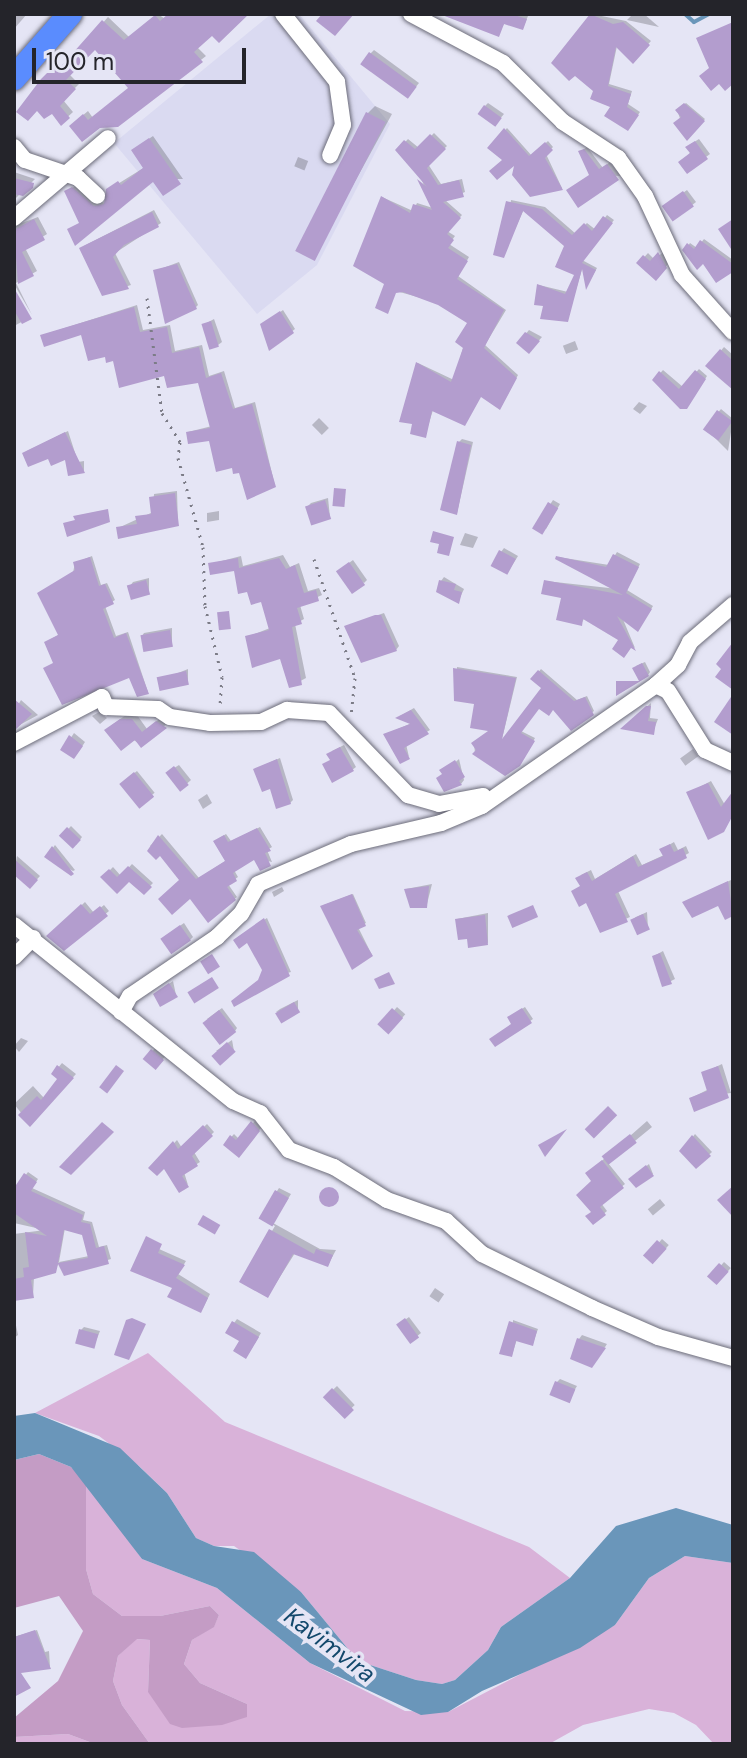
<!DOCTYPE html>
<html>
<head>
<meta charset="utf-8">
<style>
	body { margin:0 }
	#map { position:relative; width:747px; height:1758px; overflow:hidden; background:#e5e5f5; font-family:"DM Sans",sans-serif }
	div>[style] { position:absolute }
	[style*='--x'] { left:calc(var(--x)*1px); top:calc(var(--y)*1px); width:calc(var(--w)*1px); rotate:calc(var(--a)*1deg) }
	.built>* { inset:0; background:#dadaf1 }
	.green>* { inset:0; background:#d9b2d9 }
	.forest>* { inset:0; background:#c49cc5 }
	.water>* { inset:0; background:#6a96ba }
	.shadow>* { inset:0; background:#0003; transform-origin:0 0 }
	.stream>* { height:4px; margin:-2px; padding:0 2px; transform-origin:2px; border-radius:2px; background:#6a96ba }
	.building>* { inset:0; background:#b39dce; transform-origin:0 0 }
	.round { border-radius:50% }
	.path>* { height:3px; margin-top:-1.5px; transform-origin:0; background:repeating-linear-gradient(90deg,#7c7c87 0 2px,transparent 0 8px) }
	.roads { filter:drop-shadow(0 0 2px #6c6c79) drop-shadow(0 0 2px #6c6c79) }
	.minor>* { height:16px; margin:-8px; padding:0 8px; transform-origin:8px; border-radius:8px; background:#fff }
	.highway>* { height:24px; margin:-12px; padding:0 12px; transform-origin:12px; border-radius:12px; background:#5a8cfe }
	span { translate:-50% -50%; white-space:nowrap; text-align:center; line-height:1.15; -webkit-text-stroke:8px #e5e5f5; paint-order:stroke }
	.water-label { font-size:24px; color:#13486c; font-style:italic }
	.frame { position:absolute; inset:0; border:16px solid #24242a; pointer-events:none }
	.scale { position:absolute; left:32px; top:48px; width:214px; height:36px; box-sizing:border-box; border:4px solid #24242a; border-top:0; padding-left:10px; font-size:24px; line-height:28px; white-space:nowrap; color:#24242a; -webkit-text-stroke:6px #e5e5f5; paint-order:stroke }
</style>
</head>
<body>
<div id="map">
	<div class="built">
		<i style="clip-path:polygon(271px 14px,299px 14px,390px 124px,317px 265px,257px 314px,114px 143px)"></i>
	</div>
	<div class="green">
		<i style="clip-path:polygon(148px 1353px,225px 1422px,529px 1547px,570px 1578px,501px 1627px,488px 1650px,455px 1680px,442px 1684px,416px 1680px,358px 1661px,301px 1592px,234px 1546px,214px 1546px,196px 1538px,167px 1493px,139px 1466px,99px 1436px,35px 1413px)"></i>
		<i style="clip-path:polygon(86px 1481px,142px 1559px,217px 1588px,310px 1663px,405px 1711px,448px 1712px,615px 1625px,649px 1578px,685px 1556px,733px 1563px,733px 1744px,714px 1744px,696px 1725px,674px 1713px,649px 1709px,583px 1725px,549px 1744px,150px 1744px,122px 1705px,113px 1681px,118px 1656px,136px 1639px,150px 1640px,148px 1692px,247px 1704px,200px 1683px,184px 1664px,192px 1640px,214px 1626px,219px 1615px,210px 1606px,160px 1616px,122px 1616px,93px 1594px,86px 1569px)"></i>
		<i style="clip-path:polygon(68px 1734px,95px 1744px,14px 1744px,14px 1737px)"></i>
	</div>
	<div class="forest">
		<i style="clip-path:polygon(39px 1454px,71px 1467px,86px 1481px,86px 1569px,93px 1594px,122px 1616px,160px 1616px,210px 1606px,219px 1615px,214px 1627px,192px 1640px,184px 1664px,200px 1683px,247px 1704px,247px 1717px,222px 1725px,182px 1728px,170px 1724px,148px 1692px,150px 1640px,137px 1639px,118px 1656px,113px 1681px,122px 1705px,150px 1744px,95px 1744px,68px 1734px,14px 1737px,14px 1718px,58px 1681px,83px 1631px,59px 1596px,14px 1608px,14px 1460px)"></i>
	</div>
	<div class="water">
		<i style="clip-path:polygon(35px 1413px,120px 1448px,167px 1493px,196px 1538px,214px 1546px,254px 1552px,301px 1592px,358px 1661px,416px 1680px,442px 1684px,455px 1680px,488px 1650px,501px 1627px,570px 1578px,616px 1526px,676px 1508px,733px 1525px,733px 1563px,685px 1556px,649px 1578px,615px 1625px,580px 1648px,482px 1691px,448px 1712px,421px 1715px,310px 1663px,217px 1588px,142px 1559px,71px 1467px,39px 1454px,14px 1460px,14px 1416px)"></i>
	</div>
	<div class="shadow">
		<i style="clip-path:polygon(14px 14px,27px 14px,14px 29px)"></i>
		<i style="clip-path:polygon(158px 14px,165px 19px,170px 14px,247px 14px,212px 33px,197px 47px,206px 56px,117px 125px,76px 121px,88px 111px,93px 118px,130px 88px,96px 48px,69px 74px,79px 84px,63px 100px,73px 112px,61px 123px,43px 81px,58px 64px,63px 68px,108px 17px,129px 37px)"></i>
		<i style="clip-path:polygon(454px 14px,521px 14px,528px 16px,523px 28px,505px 22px,498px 35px)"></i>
		<i style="clip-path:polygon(592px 14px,626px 21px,651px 41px,633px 61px,617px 46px,609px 84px,632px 91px,628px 104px,640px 112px,630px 126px,595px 91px,577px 40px)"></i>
		<i style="clip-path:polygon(633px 14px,644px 14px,659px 27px,627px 20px)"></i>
		<i style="clip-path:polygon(374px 50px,419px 83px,411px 93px,370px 54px)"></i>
		<i style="clip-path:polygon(488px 103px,504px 114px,498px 121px,485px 106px)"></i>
		<i style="clip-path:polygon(686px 103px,705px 119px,687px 138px,677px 110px)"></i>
		<i style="clip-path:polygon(375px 106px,392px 114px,313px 258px,368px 113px)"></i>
		<i style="clip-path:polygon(507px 128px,532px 156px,548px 141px,553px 147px,546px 154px,562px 188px,531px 195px,517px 161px,505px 160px,490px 148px)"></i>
		<i style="clip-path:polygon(434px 133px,447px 146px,428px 164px,441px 184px,462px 179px,465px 192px,445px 200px,462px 215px,447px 231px,455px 236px,449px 244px,469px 257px,458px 276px,506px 310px,485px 345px,518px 375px,502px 405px,481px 395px,433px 410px,425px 436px,418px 363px,454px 380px,470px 323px,439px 303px,396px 291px,387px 283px,382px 197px,413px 211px,417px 203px,433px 208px,421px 178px,398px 150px,408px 139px,419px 148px)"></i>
		<i style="clip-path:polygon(153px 136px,183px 179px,153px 179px,69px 229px,81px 222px,66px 192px,77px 185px,98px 203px,107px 202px,108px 190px,145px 167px,137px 147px)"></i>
		<i style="clip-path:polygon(699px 139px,710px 154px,687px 171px,691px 144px)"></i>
		<i style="clip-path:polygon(587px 147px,603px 168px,610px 162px,621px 176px,591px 175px,580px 152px)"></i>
		<i style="left:298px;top:157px;width:11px;height:10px;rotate:22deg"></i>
		<i style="clip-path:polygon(14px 172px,35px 179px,14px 200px)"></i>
		<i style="clip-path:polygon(687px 190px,696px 202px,673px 220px,668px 204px)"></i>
		<i style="clip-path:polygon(511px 200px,545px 207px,576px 234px,587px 223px,596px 230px,607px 215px,614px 220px,582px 260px,597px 268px,587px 286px,583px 266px,567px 320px,546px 305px,539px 285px,568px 292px,577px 275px,566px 246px,524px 209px,503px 256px)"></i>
		<i style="clip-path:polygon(154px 210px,161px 223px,115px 253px,131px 285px,103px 294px,84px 246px)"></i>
		<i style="clip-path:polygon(38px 217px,47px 234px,25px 248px,37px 271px,16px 283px,32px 315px,14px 284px,14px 226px)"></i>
		<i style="clip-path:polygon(704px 239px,733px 260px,733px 270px,685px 250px,690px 243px,697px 248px)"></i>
		<i style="clip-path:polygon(664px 252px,669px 263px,656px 278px,639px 263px,648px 253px,654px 259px)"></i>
		<i style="clip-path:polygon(179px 262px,198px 305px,196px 307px,155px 271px)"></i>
		<i style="clip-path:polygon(14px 292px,29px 318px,14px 326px)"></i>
		<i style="clip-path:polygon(137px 305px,143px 330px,170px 325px,175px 351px,202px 345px,209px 376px,224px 371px,235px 408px,255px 402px,275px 486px,234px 466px,210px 438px,188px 432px,212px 426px,199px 381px,114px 359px,83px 333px,43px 335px)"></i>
		<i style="clip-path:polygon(283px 310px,295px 329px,270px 348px,265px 323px)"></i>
		<i style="clip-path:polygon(214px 319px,222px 342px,218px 345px,203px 325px)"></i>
		<i style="clip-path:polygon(529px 330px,542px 337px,529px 352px,518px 343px)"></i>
		<i style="left:575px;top:341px;width:9px;height:13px;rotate:69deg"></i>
		<i style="clip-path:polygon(724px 347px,733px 355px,733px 388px,708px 366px)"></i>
		<i style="clip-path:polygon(699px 369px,707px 376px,689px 404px,654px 380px,663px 370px,683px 387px)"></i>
		<i style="clip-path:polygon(639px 402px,647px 406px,640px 414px,633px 409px)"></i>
		<i style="clip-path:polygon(721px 409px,733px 419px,728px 451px,705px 428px)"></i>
		<i style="left:319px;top:418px;width:14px;height:10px;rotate:45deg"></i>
		<i style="clip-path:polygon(68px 431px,78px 462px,84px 461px,84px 471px,66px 457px,27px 451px)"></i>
		<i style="clip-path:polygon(462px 439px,473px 442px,457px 513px,459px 442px)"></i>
		<i style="clip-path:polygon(177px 491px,178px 524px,118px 528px,153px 512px,154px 494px)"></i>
		<i style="clip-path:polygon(328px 498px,330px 517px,308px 506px,311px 503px)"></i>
		<i style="clip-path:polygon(553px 500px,560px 504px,546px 529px,535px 528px)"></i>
		<i style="clip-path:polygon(219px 511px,219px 520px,207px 522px,207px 513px)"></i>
		<i style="clip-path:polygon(465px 533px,478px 537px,473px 548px,460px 545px)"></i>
		<i style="clip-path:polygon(504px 548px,518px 556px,508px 572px,501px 552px)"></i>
		<i style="clip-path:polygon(617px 552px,640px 564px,627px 590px,653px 606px,640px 627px,622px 617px,635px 648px,585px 617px,581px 624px,564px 596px,546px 581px,618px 589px,558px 557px,609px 565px)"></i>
		<i style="clip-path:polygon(283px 555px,290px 567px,299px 563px,308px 591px,319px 588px,322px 595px,300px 605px,304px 619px,295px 624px,306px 678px,291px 686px,282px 657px,247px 637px,270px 628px,262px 600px,249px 590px,235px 569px,210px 564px,241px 556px,243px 566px)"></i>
		<i style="clip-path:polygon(92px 556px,101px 585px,107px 583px,115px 600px,105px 606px,116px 636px,128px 632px,148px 692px,130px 675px,55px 663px,46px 642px,60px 634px,75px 563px)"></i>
		<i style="clip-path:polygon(353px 560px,367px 580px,364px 583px,342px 568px)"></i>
		<i style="clip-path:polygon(444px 577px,464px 589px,458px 602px,441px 581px)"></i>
		<i style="clip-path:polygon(149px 578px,149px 593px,130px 586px,133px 582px)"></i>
		<i style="clip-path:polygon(384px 613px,399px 646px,396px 650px,346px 626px)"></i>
		<i style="clip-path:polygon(172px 628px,172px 646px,142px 636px,144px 633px)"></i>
		<i style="clip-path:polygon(645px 662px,650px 672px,648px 675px,636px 666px)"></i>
		<i style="clip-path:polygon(457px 667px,517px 677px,501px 743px,543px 687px,533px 679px,541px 669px,577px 700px,587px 696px,594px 711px,571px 728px,553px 708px,548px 713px,539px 707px,521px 731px,535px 738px,521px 762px,505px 774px,475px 753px,474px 744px,492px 730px,472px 726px,476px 702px,456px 699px)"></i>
		<i style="clip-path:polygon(188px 669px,188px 683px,161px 682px,163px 679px)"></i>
		<i style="clip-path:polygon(21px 700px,38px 715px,14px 728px,14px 712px)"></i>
		<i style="clip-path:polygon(651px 703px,650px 718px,658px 719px,653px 732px,626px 726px)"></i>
		<i style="clip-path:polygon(414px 708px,430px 730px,406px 744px,409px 757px,386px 734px,412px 723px,400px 716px)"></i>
		<i style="clip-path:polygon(99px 712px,107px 718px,100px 724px,92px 716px)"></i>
		<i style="clip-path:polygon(126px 715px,137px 715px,147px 729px,162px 717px,169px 722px,141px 745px,112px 725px)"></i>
		<i style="clip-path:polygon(74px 733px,85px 742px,77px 754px,63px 750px)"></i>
		<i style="clip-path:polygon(344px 745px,356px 767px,352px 770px,331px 760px,332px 751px)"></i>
		<i style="left:693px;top:749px;width:9px;height:16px;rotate:54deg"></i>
		<i style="clip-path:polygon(280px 758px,293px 800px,290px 803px,255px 769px)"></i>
		<i style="clip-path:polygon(459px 759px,464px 780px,461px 784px,443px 773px)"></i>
		<i style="clip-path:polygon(179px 765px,191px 780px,181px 789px,171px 770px)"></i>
		<i style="left:137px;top:771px;width:28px;height:21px;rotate:51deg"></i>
		<i style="clip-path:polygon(711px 781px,725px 805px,733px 794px,733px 815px,688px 793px)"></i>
		<i style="clip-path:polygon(207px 794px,212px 803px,203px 809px,198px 800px)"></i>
		<i style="clip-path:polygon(71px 826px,82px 837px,76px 845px,62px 836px)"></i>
		<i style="clip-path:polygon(260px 827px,272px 847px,267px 850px,272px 862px,255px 858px,234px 870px,238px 877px,228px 884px,237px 897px,209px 920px,180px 873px,150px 846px,162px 834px,199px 878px,227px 860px,218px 839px,226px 834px,231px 841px)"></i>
		<i style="clip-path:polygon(674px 842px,678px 850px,686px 846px,689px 853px,618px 891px,630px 917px,601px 930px,581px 875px,591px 870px,595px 879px,636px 854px,642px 865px,664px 855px,662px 849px)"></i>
		<i style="clip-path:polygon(55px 845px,75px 870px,73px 871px,47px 856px)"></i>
		<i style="clip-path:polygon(17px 856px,40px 876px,30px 887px,14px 873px)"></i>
		<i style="clip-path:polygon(132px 864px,153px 883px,144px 892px,129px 879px,103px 877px,113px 867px,121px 876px)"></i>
		<i style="clip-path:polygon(731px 880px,733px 905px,723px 912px,719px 903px,685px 902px)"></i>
		<i style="clip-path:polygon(432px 884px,427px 904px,414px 908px,406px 889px)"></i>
		<i style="clip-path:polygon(282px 887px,284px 891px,274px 897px,272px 892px)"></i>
		<i style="clip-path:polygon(353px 894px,366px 923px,358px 927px,372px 955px,324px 905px)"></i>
		<i style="clip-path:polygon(85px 902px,94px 913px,104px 905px,109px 911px,64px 949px,49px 936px)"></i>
		<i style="clip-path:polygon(647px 912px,648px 928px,632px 920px,636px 917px)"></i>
		<i style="clip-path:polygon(488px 913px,488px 943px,469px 937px,457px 919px)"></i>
		<i style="clip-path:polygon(267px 918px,291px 972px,261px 980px,265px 969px,248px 940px,238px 937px)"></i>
		<i style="clip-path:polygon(184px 923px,193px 937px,190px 940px,165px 936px)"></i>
		<i style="clip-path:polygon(663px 951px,675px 979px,663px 985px,654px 956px)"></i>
		<i style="clip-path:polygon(173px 981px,176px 995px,159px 991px)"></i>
		<i style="clip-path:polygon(298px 1000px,298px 1010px,276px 1012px,280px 1009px)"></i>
		<i style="left:397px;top:1007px;width:11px;height:25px;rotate:41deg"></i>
		<i style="clip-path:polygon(525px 1007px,533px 1019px,495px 1045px,514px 1024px,512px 1015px)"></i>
		<i style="clip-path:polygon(222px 1008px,237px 1028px,235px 1031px,207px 1019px)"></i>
		<i style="clip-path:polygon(21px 1038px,28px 1041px,19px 1052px,14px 1046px)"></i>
		<i style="clip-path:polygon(232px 1040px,234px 1051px,216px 1051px)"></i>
		<i style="left:156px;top:1047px;width:13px;height:16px;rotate:39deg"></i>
		<i style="clip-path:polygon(62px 1063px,76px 1074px,30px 1124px,14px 1104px,33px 1086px,44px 1098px,60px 1079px,53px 1074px)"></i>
		<i style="clip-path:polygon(722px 1064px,731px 1093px,691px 1098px,709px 1089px,703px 1073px)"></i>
		<i style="clip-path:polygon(255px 1121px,261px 1128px,239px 1155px,225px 1144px,234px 1134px,239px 1139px)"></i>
		<i style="clip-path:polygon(647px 1121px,652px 1127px,608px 1163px,625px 1184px,601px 1203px,607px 1211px,593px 1223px,594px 1181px,588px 1173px)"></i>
		<i style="clip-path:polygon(207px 1124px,214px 1132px,194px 1152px,200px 1162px,184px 1172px,188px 1185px,164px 1166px,151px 1168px,177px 1140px,182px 1148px)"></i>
		<i style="clip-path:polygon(695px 1134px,712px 1152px,696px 1166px,682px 1151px)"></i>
		<i style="clip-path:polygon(649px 1164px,653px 1174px,631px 1179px)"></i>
		<i style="clip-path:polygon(evenodd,28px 1172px,38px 1179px,32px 1188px,85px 1212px,83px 1220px,92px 1222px,99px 1247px,107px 1245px,111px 1259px,65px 1273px,59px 1262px,55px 1271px,34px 1277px,33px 1296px,14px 1279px,14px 1234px,45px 1230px,14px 1223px,14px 1191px,28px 1172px,65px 1228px,83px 1234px,89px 1256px,59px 1262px,65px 1228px)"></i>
		<i style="clip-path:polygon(279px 1188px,291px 1194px,273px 1223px,320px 1249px,336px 1250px,328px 1265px,295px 1253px,268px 1296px,242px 1281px,275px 1226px,260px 1217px)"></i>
		<i style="clip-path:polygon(326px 1189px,336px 1190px,332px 1206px,322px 1200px)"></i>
		<i style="left:660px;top:1199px;width:8px;height:16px;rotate:50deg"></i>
		<i style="left:662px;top:1239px;width:9px;height:23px;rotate:41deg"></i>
		<i style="clip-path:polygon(159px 1249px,186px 1261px,178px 1274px,210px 1294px,203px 1308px,174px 1287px,133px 1270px)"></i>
		<i style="left:724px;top:1262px;width:9px;height:21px;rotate:41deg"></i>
		<i style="left:435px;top:1288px;width:11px;height:10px;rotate:34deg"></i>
		<i style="clip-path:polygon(14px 1316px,18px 1335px,14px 1338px)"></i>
		<i style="clip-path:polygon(409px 1317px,421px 1333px,411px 1341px,402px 1322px)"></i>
		<i style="clip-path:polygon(237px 1319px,261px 1333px,249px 1353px,234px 1323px)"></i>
		<i style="clip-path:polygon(513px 1320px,538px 1329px,533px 1343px,517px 1339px,512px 1355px)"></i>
		<i style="clip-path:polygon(84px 1327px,100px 1331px,94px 1346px,81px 1330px)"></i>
		<i style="clip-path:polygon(582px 1335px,607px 1344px,595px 1362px,579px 1339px)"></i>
		<i style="clip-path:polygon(560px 1379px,577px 1386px,568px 1401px,557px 1382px)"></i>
		<i style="left:337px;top:1386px;width:26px;height:16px;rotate:47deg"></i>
		<i style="clip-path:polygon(37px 1630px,45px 1652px,49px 1651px,50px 1667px,14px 1660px,14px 1637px)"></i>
	</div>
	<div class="stream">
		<i style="--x:685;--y:14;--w:12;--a:42"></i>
		<i style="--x:694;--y:22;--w:17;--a:-28"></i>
	</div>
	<div class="building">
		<i style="clip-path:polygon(168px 14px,249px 14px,219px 43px,212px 36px,194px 52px,203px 62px,118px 127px,100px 128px,82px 142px,69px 126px,83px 114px,88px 120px,128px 88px,95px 50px,66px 80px,76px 89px,60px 106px,70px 118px,61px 126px,52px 114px,44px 119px,37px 111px,28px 121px,16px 112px,41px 79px,53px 67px,57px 71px,102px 20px,124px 40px,155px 15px,160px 21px)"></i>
		<i style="clip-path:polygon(322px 14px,354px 14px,335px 36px,316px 21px)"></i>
		<i style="clip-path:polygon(480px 14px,511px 14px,527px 19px,523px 30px,504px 24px,499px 37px,442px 15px)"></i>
		<i style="clip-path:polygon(590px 14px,613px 24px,623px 22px,650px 45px,633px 64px,616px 47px,608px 86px,631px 94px,627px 107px,639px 115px,628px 131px,604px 116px,610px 107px,590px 99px,593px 91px,575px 76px,569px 81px,551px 63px)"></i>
		<i style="clip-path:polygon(733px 22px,733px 84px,725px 91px,719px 84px,711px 91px,699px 76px,709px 68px,696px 38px)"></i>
		<i style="left:369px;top:52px;width:59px;height:15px;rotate:36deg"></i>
		<i style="clip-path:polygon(684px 103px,705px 121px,687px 141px,673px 123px,681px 117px,675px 110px)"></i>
		<i style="left:484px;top:105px;width:22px;height:11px;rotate:36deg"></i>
		<i style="left:366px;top:112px;width:22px;height:156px;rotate:27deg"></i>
		<i style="clip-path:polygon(504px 128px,529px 156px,545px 142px,553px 150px,545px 158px,563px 190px,530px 197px,512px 175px,514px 166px,497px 180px,489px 171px,502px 160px,487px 148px)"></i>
		<i style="clip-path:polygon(430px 134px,446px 149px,427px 168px,438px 185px,459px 180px,464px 197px,443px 202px,461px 218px,447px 234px,454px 240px,448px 248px,468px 261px,457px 279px,504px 310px,484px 348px,517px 378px,500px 410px,481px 397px,465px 426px,432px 411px,426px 438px,410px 434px,412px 424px,399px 422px,416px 362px,451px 382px,463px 348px,455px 342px,467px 323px,438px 305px,403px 292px,396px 293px,388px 314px,375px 308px,384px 284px,353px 266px,381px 196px,410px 213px,413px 204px,432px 210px,417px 179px,427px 187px,395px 150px,404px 140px,415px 149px)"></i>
		<i style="clip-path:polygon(149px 138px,181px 184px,163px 196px,153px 182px,75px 246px,67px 229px,79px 223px,64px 191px,72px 187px,94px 206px,104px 204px,106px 189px,118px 181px,121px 185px,143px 168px,131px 150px)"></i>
		<i style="clip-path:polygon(695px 141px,708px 159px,687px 174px,678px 162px,690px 153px,685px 147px)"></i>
		<i style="clip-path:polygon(584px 149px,599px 169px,607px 164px,619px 180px,578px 208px,566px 190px,589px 175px,578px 151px)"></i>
		<i style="clip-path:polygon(14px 178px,34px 183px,33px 188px,23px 196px,14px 194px)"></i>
		<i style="left:683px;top:191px;width:19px;height:26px;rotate:55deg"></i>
		<i style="clip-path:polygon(506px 201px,542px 209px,572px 235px,584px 223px,592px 231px,603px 216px,613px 223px,582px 263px,596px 270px,586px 290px,582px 269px,568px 322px,540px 319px,543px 306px,534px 305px,537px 284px,565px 294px,574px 275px,555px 267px,564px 246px,523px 211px,504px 258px,493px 255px)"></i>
		<i style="clip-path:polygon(152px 212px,159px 227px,124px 245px,113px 257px,129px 289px,102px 296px,79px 248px)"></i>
		<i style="clip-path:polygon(34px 219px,45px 240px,22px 252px,34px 276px,18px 284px,14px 230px)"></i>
		<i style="clip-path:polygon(733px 219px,733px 252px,718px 229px)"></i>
		<i style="clip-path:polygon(700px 240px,733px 264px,733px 272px,716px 283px,703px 264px,697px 270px,682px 250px,687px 243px,694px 249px)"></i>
		<i style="clip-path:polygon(658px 252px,667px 268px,656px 281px,636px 263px,643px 255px,650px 261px)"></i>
		<i style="clip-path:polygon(177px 264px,197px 309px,165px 324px,153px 270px)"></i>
		<i style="clip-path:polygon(14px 288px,32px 319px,22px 324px,14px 310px)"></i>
		<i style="clip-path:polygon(134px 307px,140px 332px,167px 327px,172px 353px,199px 347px,206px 378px,221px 373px,233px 409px,252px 404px,276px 487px,247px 500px,239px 473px,233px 474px,232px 468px,216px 472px,209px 441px,188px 444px,186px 432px,210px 428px,198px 383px,167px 388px,164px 376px,119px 388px,113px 361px,106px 363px,105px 357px,88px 361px,81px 335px,44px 347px,40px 335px)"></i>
		<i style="clip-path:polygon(280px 311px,294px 333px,269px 351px,260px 324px)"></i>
		<i style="left:211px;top:321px;width:27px;height:10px;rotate:73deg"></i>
		<i style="clip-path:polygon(525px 332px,540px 341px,529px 354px,516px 343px)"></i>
		<i style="clip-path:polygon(720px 349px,733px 361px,733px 390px,705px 366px)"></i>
		<i style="clip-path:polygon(695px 370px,706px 379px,687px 409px,680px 409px,652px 380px,659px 371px,679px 389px)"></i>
		<i style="left:717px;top:410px;width:19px;height:24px;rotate:36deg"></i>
		<i style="clip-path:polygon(65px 432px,85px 473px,68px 476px,65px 460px,51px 466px,48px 459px,28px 467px,22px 453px)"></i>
		<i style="clip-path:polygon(457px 441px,471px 445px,457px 515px,440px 510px)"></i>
		<i style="left:334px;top:488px;width:12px;height:18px;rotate:5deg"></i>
		<i style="clip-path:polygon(175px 493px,179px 526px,118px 539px,116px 527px,137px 524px,135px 516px,151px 514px,149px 497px)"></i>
		<i style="left:325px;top:500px;width:20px;height:21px;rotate:72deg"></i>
		<i style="left:548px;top:502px;width:12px;height:31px;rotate:31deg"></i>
		<i style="clip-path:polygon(108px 509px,110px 522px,67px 537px,63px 523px,75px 520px,73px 516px)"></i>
		<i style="clip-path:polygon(433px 531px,454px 537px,449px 556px,437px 553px,439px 544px,430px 542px)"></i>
		<i style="left:499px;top:550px;width:19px;height:18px;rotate:28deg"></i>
		<i style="clip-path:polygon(613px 554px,639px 567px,626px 593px,652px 609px,638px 632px,617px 616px,636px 651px,631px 648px,624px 658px,612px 649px,618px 640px,583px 619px,582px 626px,556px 620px,561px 598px,541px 594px,544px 580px,623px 595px,555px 559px,556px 556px,606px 567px)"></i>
		<i style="clip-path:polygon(90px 557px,99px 586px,105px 584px,114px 604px,103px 609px,114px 638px,126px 633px,149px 694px,137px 697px,129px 678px,62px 705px,43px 668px,53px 663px,44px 642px,58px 635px,37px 593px,75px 570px,73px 562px)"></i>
		<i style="clip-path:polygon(238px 558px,239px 568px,279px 558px,286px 569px,295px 565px,304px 593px,316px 590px,319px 601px,297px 608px,302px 624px,292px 627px,302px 685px,289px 688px,280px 659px,252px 668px,245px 636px,269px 630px,261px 602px,251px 605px,247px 592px,238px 594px,234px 571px,210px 575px,208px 563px)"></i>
		<i style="left:349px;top:562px;width:28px;height:16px;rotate:55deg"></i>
		<i style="left:146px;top:580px;width:15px;height:20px;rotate:74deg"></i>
		<i style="clip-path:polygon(439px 580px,456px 584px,454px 590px,462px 592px,459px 604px,436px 592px)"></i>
		<i style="left:229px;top:611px;width:18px;height:12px;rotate:84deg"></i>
		<i style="clip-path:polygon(375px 615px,381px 615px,397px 651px,361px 663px,344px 626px)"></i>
		<i style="left:170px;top:630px;width:17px;height:30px;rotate:80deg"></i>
		<i style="clip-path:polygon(733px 642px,733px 690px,715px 677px,721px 669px,716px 664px)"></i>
		<i style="clip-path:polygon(642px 663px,649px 676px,616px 696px,616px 681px,639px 681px,632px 668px)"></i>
		<i style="clip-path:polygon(453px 668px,516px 678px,502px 739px,541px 688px,530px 679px,538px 670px,574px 701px,585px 697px,594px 715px,571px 731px,553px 710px,549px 716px,539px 709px,521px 733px,535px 741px,520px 766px,505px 776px,472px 754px,476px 750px,471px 743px,488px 731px,470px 728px,474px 704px,454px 701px)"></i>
		<i style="left:186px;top:671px;width:14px;height:30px;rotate:78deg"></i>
		<i style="clip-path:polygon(733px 694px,733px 735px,714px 722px)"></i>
		<i style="clip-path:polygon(14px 699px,32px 714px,14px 731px)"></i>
		<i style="clip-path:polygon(646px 706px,651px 706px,648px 721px,656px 722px,654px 735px,620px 729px)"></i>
		<i style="clip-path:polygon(411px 710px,429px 734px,404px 748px,410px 759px,400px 764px,383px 734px,410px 724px,395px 718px)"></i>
		<i style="clip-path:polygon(120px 719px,132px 719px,142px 732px,156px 721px,167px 728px,141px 748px,135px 740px,121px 751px,104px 730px)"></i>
		<i style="clip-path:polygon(69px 735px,83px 746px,74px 759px,60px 750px)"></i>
		<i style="clip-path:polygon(340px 747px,354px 771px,332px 783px,322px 764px,330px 760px,326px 754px)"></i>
		<i style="clip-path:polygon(277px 759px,291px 804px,276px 809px,270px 789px,262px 792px,253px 769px)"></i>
		<i style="clip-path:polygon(455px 760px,465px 777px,459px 781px,462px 785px,444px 792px,436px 778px,442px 774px,439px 770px)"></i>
		<i style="left:174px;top:766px;width:24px;height:11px;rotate:52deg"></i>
		<i style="left:134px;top:772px;width:32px;height:19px;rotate:51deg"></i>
		<i style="clip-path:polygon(708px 783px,721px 807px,733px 791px,733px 815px,724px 832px,708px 840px,686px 792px)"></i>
		<i style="left:67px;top:827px;width:19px;height:12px;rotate:43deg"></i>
		<i style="clip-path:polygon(257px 828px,271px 851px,265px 853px,271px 866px,260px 871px,254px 860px,233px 873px,237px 881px,227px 887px,236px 900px,208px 923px,190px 899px,172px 915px,158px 899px,179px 880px,160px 856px,156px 860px,147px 851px,158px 835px,196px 879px,225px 861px,213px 841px,224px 835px,228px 842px)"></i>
		<i style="clip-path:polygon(670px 844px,674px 852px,683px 848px,687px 858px,615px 894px,628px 922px,600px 933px,586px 903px,579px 907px,571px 891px,580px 886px,575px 878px,587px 872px,592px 881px,633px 856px,638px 867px,663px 856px,659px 849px)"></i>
		<i style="clip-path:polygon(52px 846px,74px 874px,71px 876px,44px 857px)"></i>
		<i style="clip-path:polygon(14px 859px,38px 880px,30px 889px,14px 875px)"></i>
		<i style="clip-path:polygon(128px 866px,152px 887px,144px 895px,129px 882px,117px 894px,100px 877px,109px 869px,117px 877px)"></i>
		<i style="clip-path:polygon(728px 881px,733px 916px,725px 920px,718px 906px,692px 918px,682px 902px)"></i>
		<i style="clip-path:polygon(429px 886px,427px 908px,410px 908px,404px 889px)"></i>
		<i style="clip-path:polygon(352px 894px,366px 926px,357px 930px,373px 956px,352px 970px,320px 906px)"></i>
		<i style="clip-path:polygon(81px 904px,90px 914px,100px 906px,108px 916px,64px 951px,46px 936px)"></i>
		<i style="left:533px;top:905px;width:13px;height:28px;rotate:67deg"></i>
		<i style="left:643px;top:914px;width:17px;height:14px;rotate:66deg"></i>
		<i style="clip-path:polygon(485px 915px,488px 945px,468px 948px,467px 939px,458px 940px,455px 919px)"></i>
		<i style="clip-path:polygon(264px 918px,290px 976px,234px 1007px,231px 1001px,258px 980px,262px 970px,247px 943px,239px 949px,233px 940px)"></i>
		<i style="left:180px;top:925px;width:19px;height:24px;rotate:55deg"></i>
		<i style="clip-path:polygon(660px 953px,672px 984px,662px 987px,652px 956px)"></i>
		<i style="left:212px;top:954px;width:15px;height:14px;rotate:58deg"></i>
		<i style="clip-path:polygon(389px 972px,395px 984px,379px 989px,374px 979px)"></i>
		<i style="left:212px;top:977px;width:13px;height:29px;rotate:58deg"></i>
		<i style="clip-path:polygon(169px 983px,178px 997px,160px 1007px,153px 994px)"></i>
		<i style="left:294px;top:1002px;width:12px;height:22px;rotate:59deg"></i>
		<i style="left:392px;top:1008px;width:15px;height:22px;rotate:42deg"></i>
		<i style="clip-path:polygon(522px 1008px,532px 1023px,495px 1047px,489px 1039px,511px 1024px,507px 1017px)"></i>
		<i style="left:219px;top:1010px;width:28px;height:21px;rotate:52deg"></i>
		<i style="left:227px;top:1042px;width:13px;height:21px;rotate:48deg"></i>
		<i style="left:151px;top:1049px;width:17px;height:13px;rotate:40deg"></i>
		<i style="clip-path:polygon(57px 1065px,74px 1078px,30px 1127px,18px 1115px,37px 1096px,41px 1100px,57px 1079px,51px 1074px)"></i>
		<i style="left:116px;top:1065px;width:10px;height:28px;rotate:37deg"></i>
		<i style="clip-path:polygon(718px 1066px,729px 1098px,694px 1112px,689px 1098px,707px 1091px,701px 1072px)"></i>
		<i style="left:608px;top:1106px;width:13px;height:33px;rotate:45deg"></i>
		<i style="clip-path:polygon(251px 1121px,260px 1131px,239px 1158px,223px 1145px,230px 1135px,236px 1140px)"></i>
		<i style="clip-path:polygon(102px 1122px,114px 1132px,71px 1175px,59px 1167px)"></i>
		<i style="clip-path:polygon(203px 1125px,213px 1136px,192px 1156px,198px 1166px,182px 1176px,189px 1187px,179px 1193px,164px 1169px,157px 1176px,148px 1168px,173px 1141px,178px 1149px)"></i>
		<i style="clip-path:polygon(567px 1129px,545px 1157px,538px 1145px)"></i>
		<i style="left:630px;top:1134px;width:11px;height:36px;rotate:52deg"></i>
		<i style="clip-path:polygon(692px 1135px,711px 1156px,696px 1169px,679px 1151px)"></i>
		<i style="clip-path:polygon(602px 1160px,624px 1188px,600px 1207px,606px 1215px,593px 1225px,585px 1216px,591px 1212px,576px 1195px,591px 1181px,585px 1173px)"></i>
		<i style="clip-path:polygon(646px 1165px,654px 1176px,636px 1188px,628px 1179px)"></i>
		<i style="clip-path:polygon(evenodd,24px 1173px,37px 1182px,31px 1191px,83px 1215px,81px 1222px,90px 1224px,96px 1248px,104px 1246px,109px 1264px,64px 1276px,58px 1264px,56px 1273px,31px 1280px,34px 1298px,14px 1301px,14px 1279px,24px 1277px,23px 1268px,29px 1267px,25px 1232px,47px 1236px,14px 1213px,14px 1188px,24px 1173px,64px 1230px,82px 1235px,88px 1258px,58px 1263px,64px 1230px)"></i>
		<i style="clip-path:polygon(733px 1186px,733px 1217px,717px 1200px)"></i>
		<i class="round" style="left:319px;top:1187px;width:20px;height:20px"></i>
		<i style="left:275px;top:1190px;width:16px;height:33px;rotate:30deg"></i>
		<i style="left:203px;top:1215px;width:20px;height:11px;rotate:30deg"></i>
		<i style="clip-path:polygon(269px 1229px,314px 1254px,316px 1249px,333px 1255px,328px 1267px,293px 1254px,268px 1298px,239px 1282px)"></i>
		<i style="clip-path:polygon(146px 1236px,162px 1244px,158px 1253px,185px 1265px,176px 1278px,208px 1298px,201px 1313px,167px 1297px,172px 1288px,130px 1271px)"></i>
		<i style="left:657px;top:1240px;width:13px;height:21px;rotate:42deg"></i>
		<i style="left:719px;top:1263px;width:13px;height:18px;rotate:42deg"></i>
		<i style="clip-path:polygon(132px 1318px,146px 1324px,129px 1360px,114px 1355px,126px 1320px)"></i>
		<i style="left:405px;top:1318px;width:24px;height:11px;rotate:54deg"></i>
		<i style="clip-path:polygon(232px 1321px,259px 1337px,246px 1359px,233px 1351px,239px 1341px,225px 1333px)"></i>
		<i style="clip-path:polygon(509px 1321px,537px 1331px,533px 1346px,516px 1341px,512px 1357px,499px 1354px)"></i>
		<i style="left:79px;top:1329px;width:20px;height:15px;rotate:15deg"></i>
		<i style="clip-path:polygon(577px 1338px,606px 1348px,592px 1368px,570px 1359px)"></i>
		<i style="left:555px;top:1381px;width:22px;height:15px;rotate:22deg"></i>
		<i style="left:332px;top:1388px;width:31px;height:13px;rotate:45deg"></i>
		<i style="clip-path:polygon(35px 1630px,51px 1669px,21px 1673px,31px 1688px,14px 1697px,14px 1637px)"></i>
	</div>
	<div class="path">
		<i style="--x:147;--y:298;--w:116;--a:82.6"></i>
		<i style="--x:162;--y:413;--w:34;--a:58"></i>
		<i style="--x:180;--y:442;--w:16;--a:97"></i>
		<i style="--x:178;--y:458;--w:92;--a:74.3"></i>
		<i style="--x:203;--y:547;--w:59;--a:88.1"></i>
		<i style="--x:205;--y:606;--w:73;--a:76.5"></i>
		<i style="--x:222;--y:677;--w:30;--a:94"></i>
		<i style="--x:314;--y:559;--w:126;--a:71"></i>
		<i style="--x:355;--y:678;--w:37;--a:96"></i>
	</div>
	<div class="roads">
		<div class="minor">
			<i style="--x:283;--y:14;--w:87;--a:51.5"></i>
			<i style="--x:337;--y:82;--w:43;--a:82.1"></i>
			<i style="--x:343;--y:125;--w:33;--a:113"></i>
			<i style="--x:411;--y:14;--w:104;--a:28"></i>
			<i style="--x:503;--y:63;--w:84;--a:44.5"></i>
			<i style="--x:563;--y:122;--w:66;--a:33.2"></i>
			<i style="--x:618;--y:158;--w:47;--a:54.6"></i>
			<i style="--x:645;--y:196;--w:87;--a:64.9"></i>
			<i style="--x:682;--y:275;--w:76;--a:48.2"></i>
			<i style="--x:14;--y:147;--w:17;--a:50"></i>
			<i style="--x:25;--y:160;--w:56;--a:18.8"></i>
			<i style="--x:78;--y:178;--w:26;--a:43"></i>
			<i style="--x:14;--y:218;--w:123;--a:-40.4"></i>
			<i style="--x:656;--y:685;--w:13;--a:27"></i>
			<i style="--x:668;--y:691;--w:70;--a:57.9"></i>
			<i style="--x:705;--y:750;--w:31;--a:25"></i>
			<i style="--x:14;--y:743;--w:99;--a:-27.6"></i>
			<i style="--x:102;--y:697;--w:11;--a:68"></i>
			<i style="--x:106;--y:707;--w:52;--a:2.2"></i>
			<i style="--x:158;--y:709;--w:14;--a:34"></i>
			<i style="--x:170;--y:717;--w:40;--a:8.5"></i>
			<i style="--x:210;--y:723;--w:51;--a:-1.1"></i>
			<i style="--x:261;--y:722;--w:29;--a:-25"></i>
			<i style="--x:287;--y:710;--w:42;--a:4.1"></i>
			<i style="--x:329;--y:713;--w:114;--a:46.1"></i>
			<i style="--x:408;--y:795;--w:32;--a:16"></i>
			<i style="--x:439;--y:804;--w:45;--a:-10.3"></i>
			<i style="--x:14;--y:925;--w:281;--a:38.8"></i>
			<i style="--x:233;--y:1101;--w:30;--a:24"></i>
			<i style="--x:260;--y:1113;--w:47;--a:51.9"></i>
			<i style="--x:289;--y:1150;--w:48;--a:20.7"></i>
			<i style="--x:334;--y:1167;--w:62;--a:31.9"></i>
			<i style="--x:387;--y:1200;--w:63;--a:19.6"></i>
			<i style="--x:446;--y:1221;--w:49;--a:42.5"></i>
			<i style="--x:482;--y:1254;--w:123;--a:26.1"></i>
			<i style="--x:592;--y:1308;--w:72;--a:23.7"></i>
			<i style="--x:658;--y:1337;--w:78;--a:15.6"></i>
			<i style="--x:14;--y:957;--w:27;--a:-45"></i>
			<i style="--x:121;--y:1012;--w:18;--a:-61"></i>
			<i style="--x:130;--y:996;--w:105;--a:-34.1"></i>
			<i style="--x:217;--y:937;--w:33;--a:-44"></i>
			<i style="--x:241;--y:914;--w:34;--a:-60"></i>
			<i style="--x:258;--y:884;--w:101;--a:-23.3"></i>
			<i style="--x:351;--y:844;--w:92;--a:-13.1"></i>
			<i style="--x:441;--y:823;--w:44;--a:-22.5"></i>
			<i style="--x:482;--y:806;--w:212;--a:-34.8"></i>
			<i style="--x:656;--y:685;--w:30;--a:-42"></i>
			<i style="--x:678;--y:665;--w:26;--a:-62"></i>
			<i style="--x:690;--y:642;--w:57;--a:-40.7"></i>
		</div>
		<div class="highway">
			<i style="--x:14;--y:78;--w:85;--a:-48.8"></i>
		</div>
	</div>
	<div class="water-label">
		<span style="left:330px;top:1645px;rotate:37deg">Kavimvira</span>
	</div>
	<div class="frame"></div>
	<div class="scale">100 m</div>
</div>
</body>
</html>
